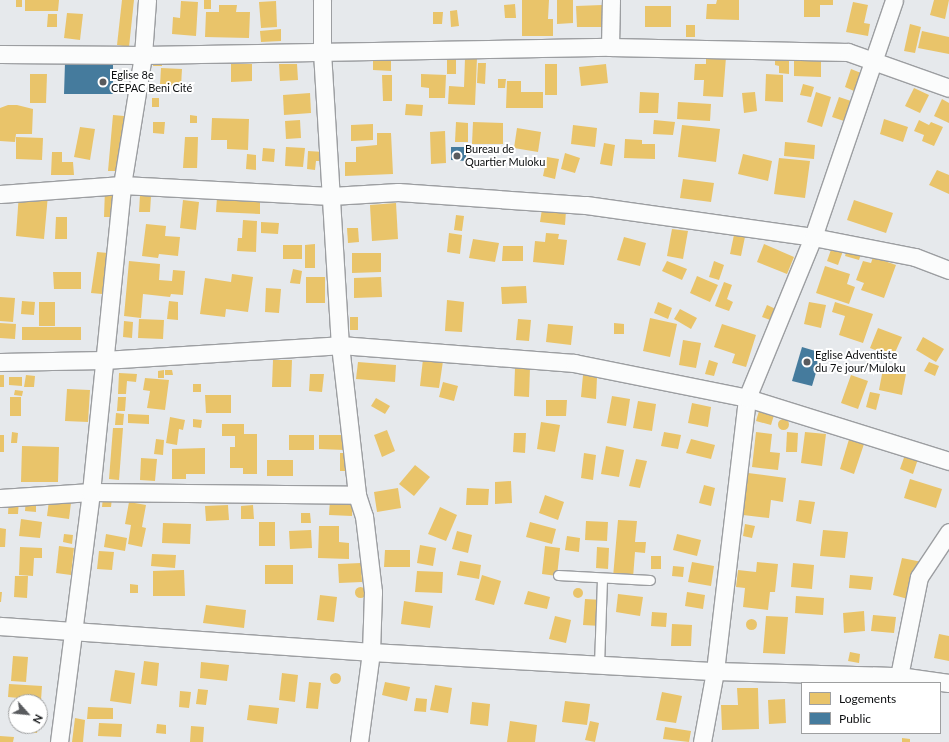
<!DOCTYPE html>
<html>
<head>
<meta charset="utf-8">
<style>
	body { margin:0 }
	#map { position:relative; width:949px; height:742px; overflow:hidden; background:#e6e9ec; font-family:Lato,sans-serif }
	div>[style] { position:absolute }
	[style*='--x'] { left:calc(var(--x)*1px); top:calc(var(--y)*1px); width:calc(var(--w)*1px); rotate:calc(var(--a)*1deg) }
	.homes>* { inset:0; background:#e9c46a }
	.round { border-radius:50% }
	.public>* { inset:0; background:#457b9d }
	.roads { filter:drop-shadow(1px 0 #9c9ea1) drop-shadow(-1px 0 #9c9ea1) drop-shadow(0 1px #9c9ea1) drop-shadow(0 -1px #9c9ea1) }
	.service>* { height:9px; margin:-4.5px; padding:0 4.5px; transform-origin:4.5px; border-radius:4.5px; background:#fbfcfc }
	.minor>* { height:17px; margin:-8.5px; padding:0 8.5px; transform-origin:8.5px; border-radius:8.5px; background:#fbfcfc }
	.dots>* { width:11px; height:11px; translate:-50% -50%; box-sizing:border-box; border:2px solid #fff; border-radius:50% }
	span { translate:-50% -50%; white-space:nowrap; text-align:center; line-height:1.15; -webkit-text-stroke:4px #fff; paint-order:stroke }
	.poi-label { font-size:11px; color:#0d0f11 }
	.left { translate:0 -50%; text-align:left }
	.legend { position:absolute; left:801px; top:682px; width:140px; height:52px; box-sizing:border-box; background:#fff; border:1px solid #9e9fa0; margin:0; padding:5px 7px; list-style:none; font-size:12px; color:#0d0f11 }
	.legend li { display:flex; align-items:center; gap:8px; height:20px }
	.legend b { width:20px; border:1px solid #9e9fa0 }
	.north { position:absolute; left:8px; top:694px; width:40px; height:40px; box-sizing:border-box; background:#fff; border:1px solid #9e9fa0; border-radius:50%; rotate:117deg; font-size:11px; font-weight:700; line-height:16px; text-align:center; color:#0d0f11 }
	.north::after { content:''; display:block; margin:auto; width:14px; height:18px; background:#595b5e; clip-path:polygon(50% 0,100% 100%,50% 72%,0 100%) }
</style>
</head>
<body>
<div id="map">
	<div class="homes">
		<i style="clip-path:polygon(16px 0,22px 0,22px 7px,16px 7px)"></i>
		<i style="clip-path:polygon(25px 0,59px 0,58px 11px,25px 11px)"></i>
		<i style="clip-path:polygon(122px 0,134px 0,129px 47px,117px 45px)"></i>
		<i style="clip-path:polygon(204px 0,211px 0,211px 9px,204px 9px)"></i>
		<i style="clip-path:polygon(522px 0,549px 0,548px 19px,553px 19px,553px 36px,522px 36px)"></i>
		<i style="clip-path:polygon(557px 0,573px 0,573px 23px,557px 24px)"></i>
		<i style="clip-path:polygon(717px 0,739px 0,739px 20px,706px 19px,707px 4px,716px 4px)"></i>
		<i style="clip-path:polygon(804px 0,833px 0,833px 5px,820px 5px,820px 17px,804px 17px)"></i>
		<i style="clip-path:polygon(934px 0,949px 0,945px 19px,930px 15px)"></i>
		<i style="clip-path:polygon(181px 1px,198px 2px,196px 36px,172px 34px,173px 17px,180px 18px)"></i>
		<i style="clip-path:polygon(276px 1px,277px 27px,261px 28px,259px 2px)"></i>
		<i style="clip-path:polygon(853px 2px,868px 5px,864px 23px,870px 24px,868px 36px,846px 32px)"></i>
		<i style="clip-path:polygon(515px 4px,516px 18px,505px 18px,504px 5px)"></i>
		<i style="clip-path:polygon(219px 5px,237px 5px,236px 12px,250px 12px,249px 38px,205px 37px,206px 12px,219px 12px)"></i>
		<i style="clip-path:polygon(602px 5px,602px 27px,577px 27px,576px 6px)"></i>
		<i style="clip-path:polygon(645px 6px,671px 6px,671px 27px,645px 27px)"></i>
		<i style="clip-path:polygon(457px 10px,459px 26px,451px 27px,450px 11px)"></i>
		<i style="clip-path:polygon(433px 12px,443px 12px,442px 24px,433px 24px)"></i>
		<i style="clip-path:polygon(67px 13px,83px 14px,80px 40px,64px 38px)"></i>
		<i style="clip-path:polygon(48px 14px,57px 14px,57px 27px,47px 27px)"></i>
		<i style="clip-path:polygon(910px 24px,921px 27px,915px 53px,904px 51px)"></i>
		<i style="clip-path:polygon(686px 25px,695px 25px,695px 37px,686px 37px)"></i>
		<i style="clip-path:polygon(281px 29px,281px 41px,261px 42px,260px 31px)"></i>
		<i style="clip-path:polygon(922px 31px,949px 37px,949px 54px,918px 48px)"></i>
		<i style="clip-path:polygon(706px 55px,726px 57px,723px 97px,703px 96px,704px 80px,694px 80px,695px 64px,706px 64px)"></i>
		<i style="clip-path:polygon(447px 56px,456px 56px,456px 74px,447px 74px)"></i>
		<i style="clip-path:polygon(794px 56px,821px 56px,821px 77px,794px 76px)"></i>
		<i style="clip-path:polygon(775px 57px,789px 57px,789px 74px,779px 73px,779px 66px,775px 65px)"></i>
		<i style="clip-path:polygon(154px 58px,162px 58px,162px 66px,153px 66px)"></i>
		<i style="clip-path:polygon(465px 58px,477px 58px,475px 105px,448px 104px,449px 86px,464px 87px)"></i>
		<i style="clip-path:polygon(373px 59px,391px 59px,391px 71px,373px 70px)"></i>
		<i style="clip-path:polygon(478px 63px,486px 63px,485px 84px,477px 83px)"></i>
		<i style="clip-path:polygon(231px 64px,252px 64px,252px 81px,231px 82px)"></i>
		<i style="clip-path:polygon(279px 64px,297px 64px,298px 80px,280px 81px)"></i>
		<i style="clip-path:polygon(545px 64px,557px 64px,557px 95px,545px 95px)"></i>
		<i style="clip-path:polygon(606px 64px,608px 83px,581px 86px,579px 67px)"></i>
		<i style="clip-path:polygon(161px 68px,182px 69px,181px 86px,160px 85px)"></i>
		<i style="clip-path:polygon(851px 69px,861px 73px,854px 91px,845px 87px)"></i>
		<i style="clip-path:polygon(30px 74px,47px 74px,46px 103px,30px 103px)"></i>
		<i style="clip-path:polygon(421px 74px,446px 75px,445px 98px,429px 98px,429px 88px,421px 87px)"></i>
		<i style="clip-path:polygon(766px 74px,783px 75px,783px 102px,765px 101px)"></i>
		<i style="clip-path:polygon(382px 75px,392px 75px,392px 101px,383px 101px)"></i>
		<i style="clip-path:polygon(498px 79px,506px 79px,505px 88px,498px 88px)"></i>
		<i style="clip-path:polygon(507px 81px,521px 81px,521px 92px,543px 92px,543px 108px,506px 108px)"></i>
		<i style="clip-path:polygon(803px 84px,814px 87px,811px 97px,800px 95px)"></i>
		<i style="clip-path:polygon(914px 88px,929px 95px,920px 113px,905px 106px)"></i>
		<i style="clip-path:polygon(640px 92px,659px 93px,658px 113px,639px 113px)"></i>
		<i style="clip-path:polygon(755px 92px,757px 111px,744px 113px,742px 93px)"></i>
		<i style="clip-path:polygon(816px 92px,831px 97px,822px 127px,807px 122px)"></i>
		<i style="clip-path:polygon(310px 93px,311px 113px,284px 115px,283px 95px)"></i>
		<i style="clip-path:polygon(839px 97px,851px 101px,844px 121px,832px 117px)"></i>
		<i style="clip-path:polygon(152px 98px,159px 98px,159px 107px,152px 107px)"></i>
		<i style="clip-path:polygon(942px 99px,949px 103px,949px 123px,934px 116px)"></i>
		<i style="clip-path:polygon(678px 102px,711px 104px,710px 121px,677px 119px)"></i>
		<i style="clip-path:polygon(406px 104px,423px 105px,422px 116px,405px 115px)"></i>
		<i style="clip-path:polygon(8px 105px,17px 105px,33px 109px,32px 134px,16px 134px,15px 142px,0 141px,0 108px)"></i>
		<i style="clip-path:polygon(113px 115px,124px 116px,119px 171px,108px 171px)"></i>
		<i style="clip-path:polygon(190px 115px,197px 116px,197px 123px,190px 123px)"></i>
		<i style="clip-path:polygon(212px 118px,249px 119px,248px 150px,227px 149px,227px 140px,211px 140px)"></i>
		<i style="clip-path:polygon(884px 119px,908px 127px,903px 142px,880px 134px)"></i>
		<i style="clip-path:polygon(300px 120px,301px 138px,286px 139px,285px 121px)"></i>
		<i style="clip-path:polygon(654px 120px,675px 122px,673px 135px,653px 134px)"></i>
		<i style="clip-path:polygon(919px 120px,929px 125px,931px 122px,943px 127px,934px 146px,922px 141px,924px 135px,914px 131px)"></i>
		<i style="clip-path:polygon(153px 122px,165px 122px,164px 134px,153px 133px)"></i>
		<i style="clip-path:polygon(456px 122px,468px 123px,468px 142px,455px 142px)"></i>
		<i style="clip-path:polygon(473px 122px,503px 123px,503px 144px,472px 144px)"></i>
		<i style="clip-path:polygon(373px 124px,373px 140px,351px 141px,351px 125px)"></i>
		<i style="clip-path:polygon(573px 125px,597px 128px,595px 147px,571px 144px)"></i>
		<i style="clip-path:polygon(682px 125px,720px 129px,716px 162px,678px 157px)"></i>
		<i style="clip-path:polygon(80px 127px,95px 129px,90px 160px,74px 157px)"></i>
		<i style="clip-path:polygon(517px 128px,541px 132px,538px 152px,514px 148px)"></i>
		<i style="clip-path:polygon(445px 131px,446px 163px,431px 164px,430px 132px)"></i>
		<i style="clip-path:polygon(377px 133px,391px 133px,393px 174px,345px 176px,345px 162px,356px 162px,356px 147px,377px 145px)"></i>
		<i style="clip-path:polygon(16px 137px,43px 138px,42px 160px,16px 159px)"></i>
		<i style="clip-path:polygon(185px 137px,198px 137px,197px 168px,183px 168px)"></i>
		<i style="clip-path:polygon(625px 139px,642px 140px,642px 144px,655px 144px,655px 159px,624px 158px)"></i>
		<i style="clip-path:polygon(785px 142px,815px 145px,814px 159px,784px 156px)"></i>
		<i style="clip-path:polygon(604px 143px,615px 145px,612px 166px,600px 164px)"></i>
		<i style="clip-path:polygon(286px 147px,305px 148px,303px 167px,285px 166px)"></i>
		<i style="clip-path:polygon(263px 148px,275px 149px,274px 162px,262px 161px)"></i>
		<i style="clip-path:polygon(308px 151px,324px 152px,324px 161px,316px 161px,315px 170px,307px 169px)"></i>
		<i style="clip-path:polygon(52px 152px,62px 152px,62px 162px,73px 162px,74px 175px,51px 175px)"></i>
		<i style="clip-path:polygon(565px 153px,580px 158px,575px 173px,561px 169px)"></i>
		<i style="clip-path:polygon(247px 154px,256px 155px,256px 170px,246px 169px)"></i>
		<i style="clip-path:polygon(743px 154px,772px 161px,768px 181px,738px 174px)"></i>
		<i style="clip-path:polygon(547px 157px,559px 159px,555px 179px,543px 176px)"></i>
		<i style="clip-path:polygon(779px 158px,810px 161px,805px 198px,774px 194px)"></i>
		<i style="clip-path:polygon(937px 170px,949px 175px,949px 194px,929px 185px)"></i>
		<i style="clip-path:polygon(683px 179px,714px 183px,711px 202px,680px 198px)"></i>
		<i style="clip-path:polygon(105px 189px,115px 190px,114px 217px,104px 217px)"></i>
		<i style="clip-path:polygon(19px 193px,48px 195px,44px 239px,16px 236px)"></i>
		<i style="clip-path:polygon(140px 195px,151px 196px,150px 212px,139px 212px)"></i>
		<i style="clip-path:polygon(217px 197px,260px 198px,260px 214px,216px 212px)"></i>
		<i style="clip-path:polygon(183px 200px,199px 202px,196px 230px,180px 228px)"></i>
		<i style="clip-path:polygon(854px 200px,893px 213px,886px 233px,847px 220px)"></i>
		<i style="clip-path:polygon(396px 203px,398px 239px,372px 241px,370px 205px)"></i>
		<i style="clip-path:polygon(542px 209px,566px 211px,565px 225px,540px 222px)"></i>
		<i style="clip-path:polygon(456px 215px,464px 216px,462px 231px,454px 230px)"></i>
		<i style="clip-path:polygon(56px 217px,67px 217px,67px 239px,55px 239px)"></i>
		<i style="clip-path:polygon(243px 220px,257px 221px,256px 252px,237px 251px,238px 238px,242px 238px)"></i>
		<i style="clip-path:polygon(261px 222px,279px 223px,278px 234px,261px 233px)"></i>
		<i style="clip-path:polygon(146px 224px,166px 226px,165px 236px,180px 237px,178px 256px,159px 254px,158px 258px,142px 256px)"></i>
		<i style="clip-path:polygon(347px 228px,358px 228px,359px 242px,348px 243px)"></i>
		<i style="clip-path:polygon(672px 229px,688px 231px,683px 259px,667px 256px)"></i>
		<i style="clip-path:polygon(735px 230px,746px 232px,741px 256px,730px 254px)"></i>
		<i style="clip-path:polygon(449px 233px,462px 235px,460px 254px,447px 252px)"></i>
		<i style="clip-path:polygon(546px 233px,559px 234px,558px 239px,567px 240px,564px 265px,533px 262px,535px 241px,545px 242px)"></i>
		<i style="clip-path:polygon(624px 237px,646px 243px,640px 266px,617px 260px)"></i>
		<i style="clip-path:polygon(473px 239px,499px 243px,495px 262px,469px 258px)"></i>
		<i style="clip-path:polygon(315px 244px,315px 268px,305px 268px,305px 245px)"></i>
		<i style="clip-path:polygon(764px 244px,794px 257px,787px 274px,757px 262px)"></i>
		<i style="clip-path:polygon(283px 245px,302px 245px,302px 259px,283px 259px)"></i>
		<i style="clip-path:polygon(503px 246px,523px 246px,523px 261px,502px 261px)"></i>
		<i style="clip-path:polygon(848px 246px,862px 251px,859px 260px,845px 256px)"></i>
		<i style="clip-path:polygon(832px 247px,843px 251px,838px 265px,827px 261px)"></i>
		<i style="clip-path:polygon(97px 252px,108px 253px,102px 294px,91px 293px)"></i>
		<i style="clip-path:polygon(352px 253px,381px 253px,381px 272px,352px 273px)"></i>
		<i style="clip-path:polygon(873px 257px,896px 265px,884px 298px,861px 290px,864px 283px,856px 280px,863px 261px,871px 263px)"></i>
		<i style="clip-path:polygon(129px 261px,160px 264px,159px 280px,172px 281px,173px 270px,185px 271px,183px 295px,171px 294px,170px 297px,143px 294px,141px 318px,124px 316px)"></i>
		<i style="clip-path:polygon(667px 261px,687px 269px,682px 280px,662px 271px)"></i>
		<i style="clip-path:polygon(714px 261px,724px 265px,719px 280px,709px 277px)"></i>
		<i style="clip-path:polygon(825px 266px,850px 274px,847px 284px,855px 287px,849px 304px,816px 293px)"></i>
		<i style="clip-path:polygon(293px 269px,302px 271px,300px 284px,290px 283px)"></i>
		<i style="clip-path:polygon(53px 272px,81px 272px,81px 289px,54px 289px)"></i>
		<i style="clip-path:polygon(232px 274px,253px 277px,248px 312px,226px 309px,225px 317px,200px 314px,205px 278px,231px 282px)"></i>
		<i style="clip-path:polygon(697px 276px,718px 285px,710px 302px,690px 293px)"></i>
		<i style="clip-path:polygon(306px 277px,325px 277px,325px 303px,306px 303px)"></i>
		<i style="clip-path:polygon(381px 277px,382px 297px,354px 298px,354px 278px)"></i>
		<i style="clip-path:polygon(724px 282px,732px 285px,727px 299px,733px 302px,729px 311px,715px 306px)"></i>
		<i style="clip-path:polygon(526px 286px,527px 303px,502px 304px,501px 287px)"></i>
		<i style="clip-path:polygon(266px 288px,281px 289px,279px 313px,265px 312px)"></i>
		<i style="clip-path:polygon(0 297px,15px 298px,13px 322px,0 321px)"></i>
		<i style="clip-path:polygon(447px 300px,464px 302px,462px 332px,445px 331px)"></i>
		<i style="clip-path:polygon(22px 301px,35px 302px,34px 315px,21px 314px)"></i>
		<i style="clip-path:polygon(169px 301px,178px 302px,178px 320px,167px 319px)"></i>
		<i style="clip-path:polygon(39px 302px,55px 302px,55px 326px,39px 326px)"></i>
		<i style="clip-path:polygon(658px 302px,672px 308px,668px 319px,654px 313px)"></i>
		<i style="clip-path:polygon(809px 302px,826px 305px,821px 328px,804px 324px)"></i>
		<i style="clip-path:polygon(835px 302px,873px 314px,863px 343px,839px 335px,845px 316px,832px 312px)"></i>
		<i style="clip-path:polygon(767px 305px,778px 310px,773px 321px,762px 317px)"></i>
		<i style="clip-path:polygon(680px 309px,697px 318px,691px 329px,674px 319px)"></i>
		<i style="clip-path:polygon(350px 317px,358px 317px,358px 330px,350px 330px)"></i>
		<i style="clip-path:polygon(650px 318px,677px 324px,670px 357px,643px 351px)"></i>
		<i style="clip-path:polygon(139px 319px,164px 320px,163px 339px,138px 338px)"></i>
		<i style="clip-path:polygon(518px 319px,531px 320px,529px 341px,516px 340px)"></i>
		<i style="clip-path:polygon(124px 321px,133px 322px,132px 338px,123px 337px)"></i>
		<i style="clip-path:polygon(0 323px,16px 324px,15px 339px,0 338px)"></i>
		<i style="clip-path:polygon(614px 323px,624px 324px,624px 334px,614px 334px)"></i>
		<i style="clip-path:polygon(548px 324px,573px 326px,571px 345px,546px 342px)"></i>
		<i style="clip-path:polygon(722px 324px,756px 335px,746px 367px,732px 363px,735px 354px,714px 347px)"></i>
		<i style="clip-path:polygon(22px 327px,81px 327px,81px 340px,22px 340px)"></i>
		<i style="clip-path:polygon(878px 328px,902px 337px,893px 357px,870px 348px)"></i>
		<i style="clip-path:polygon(923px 337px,944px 349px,936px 362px,916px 350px)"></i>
		<i style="clip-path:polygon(683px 340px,701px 343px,696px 368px,679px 365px)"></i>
		<i style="clip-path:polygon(423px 359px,443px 361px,439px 388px,420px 386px)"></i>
		<i style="clip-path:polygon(273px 360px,292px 360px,291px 387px,272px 387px)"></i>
		<i style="clip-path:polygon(709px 360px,718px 363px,714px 376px,705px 374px)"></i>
		<i style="clip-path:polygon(358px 362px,396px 365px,395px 382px,356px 379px)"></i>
		<i style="clip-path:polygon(929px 362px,939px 366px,935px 376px,924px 371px)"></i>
		<i style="clip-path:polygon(515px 368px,530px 368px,529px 397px,514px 396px)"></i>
		<i style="clip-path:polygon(883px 369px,906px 374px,902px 395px,879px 390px)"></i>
		<i style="clip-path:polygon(164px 370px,164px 378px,158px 378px,158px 371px)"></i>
		<i style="clip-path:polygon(165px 370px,172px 370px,173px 375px,165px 375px)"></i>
		<i style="clip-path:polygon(119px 373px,137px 374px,136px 382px,127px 381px,126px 394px,118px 394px)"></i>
		<i style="clip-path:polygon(310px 374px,324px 374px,322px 392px,309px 391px)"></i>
		<i style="clip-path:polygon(0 375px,4px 375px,4px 387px,0 387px)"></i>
		<i style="clip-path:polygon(26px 375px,35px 376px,34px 387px,24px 387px)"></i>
		<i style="clip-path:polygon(583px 375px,597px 377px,596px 399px,581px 397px)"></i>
		<i style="clip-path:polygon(851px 375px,868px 381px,858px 409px,841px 403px)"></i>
		<i style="clip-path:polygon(9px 377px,22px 377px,22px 386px,9px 385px)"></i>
		<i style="clip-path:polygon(145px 378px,169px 380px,165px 410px,147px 408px,150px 391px,143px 390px)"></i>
		<i style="clip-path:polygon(443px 382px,458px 386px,454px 401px,439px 397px)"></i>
		<i style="clip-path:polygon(193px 384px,201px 384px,201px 392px,193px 392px)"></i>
		<i style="clip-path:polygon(67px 389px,90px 390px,88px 422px,65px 421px)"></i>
		<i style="clip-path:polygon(15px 390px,23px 391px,22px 396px,14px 395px)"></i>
		<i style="clip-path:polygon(870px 392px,880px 394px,876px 410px,866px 407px)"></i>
		<i style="clip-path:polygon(205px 395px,231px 395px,231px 413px,206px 413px)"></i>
		<i style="clip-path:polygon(612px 396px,630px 399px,626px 426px,607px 423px)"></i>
		<i style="clip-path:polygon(10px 397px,21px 397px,21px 416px,10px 416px)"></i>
		<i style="clip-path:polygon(118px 397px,126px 397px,125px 411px,117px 411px)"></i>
		<i style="clip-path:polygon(376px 398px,390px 406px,385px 414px,371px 406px)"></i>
		<i style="clip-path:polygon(546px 400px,567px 400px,566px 416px,546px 416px)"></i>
		<i style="clip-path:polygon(638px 401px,656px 404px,652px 431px,633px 428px)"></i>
		<i style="clip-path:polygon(692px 403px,711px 407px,708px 427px,688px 423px)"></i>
		<i style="clip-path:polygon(759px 411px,774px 415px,771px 425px,756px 421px)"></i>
		<i style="clip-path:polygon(116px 413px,124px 414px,123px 425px,115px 425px)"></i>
		<i style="clip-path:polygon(128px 414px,149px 415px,149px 424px,128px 423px)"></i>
		<i style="clip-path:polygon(170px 417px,185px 420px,183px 430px,179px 429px,177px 445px,166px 443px)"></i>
		<i class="round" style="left:777.5px;top:418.5px;width:11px;height:11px"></i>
		<i style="clip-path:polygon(193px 419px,202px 420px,201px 428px,193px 427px)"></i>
		<i style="clip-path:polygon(541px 422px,560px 425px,555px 452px,537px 449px)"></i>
		<i style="clip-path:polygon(222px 424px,244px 424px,244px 434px,257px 434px,257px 474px,243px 474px,243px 468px,230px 468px,230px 447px,235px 447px,235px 436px,222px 436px)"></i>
		<i style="clip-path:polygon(113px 428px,123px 428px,119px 480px,109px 479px)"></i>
		<i style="clip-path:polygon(387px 430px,395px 451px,382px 457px,374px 435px)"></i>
		<i style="clip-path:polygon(12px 432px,18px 433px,17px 443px,11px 443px)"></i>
		<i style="clip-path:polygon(664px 432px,681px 435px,678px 449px,661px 446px)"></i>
		<i style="clip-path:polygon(756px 432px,772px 434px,770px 452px,780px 453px,778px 470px,752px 467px)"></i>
		<i style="clip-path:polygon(787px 432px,798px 433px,797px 452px,786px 452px)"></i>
		<i style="clip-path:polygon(805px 432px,826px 434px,822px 466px,801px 463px)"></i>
		<i style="clip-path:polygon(514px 433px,526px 433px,525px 453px,513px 452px)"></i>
		<i style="clip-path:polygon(0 435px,4px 435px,4px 452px,0 452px)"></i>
		<i style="clip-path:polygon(289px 435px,314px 435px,314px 450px,289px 450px)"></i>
		<i style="clip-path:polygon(319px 435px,345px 435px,345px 450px,319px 449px)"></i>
		<i style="clip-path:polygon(850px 436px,865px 441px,854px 474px,840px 469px)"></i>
		<i style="clip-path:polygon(156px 439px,164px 440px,163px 455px,154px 454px)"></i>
		<i style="clip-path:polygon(691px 439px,715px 445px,711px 459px,686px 453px)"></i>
		<i style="clip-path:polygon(22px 446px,59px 447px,58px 482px,21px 482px)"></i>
		<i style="clip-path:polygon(606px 446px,624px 450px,619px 477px,601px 474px)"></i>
		<i style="clip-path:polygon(205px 448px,205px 474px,186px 474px,186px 479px,172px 479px,172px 449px)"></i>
		<i style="clip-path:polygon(907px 449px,920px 453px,913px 474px,900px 469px)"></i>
		<i style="clip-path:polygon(340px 453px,351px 453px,350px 471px,340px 471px)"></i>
		<i style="clip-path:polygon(584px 453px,596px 455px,593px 480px,581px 478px)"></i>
		<i style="clip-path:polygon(141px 458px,157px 459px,155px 481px,140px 480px)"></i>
		<i style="clip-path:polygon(636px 459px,647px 461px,640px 488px,629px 486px)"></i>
		<i style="clip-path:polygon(267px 460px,293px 460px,293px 476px,267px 476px)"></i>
		<i style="clip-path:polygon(415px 465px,430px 477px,414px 496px,399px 484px)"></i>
		<i style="clip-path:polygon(748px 473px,786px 478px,783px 502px,771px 500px,769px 518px,743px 515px)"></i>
		<i style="clip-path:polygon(910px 479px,942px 489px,936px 508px,904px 498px)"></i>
		<i style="clip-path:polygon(511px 481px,512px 503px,495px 504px,495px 482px)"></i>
		<i style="clip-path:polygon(704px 485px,715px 488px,711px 506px,699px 503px)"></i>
		<i style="clip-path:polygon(398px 488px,401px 508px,377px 512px,374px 492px)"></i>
		<i style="clip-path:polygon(467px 488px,489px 489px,488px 505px,466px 505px)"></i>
		<i style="clip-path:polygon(545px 495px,564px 502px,558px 520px,539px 513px)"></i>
		<i style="clip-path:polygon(103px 497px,112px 498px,111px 507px,102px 507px)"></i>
		<i style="clip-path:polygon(26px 498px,36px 498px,36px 512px,25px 511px)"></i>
		<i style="clip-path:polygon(9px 499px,19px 500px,18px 514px,8px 514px)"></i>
		<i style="clip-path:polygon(330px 500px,353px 500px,352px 516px,329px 515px)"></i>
		<i style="clip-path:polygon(799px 500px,815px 502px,811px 524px,796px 521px)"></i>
		<i style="clip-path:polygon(49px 501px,71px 503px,69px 519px,47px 516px)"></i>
		<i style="clip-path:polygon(129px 502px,146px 505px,142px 527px,146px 528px,142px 547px,128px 544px,131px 525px,125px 524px)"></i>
		<i style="clip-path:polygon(228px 505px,229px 520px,206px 521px,205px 506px)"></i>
		<i style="clip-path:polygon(253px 505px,254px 519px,241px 519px,241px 506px)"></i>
		<i style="clip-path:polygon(440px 507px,457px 515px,446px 541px,428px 534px)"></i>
		<i style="clip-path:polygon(301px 513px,310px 513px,311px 523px,301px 523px)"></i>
		<i style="clip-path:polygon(21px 519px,42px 522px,40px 538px,19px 536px)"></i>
		<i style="clip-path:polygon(618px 520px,637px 521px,635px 542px,646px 542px,645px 553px,635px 552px,633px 578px,613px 577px)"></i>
		<i style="clip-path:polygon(586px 521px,608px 522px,607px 541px,585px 540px)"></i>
		<i style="clip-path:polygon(259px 522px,275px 522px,275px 546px,259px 546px)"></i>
		<i style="clip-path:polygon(530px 522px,556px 529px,552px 544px,526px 537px)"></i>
		<i style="clip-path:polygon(163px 523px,191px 524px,190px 544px,162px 543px)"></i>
		<i style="clip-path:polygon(745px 524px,755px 526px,752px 538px,743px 536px)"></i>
		<i style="clip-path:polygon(319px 526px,339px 526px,339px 542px,349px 543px,349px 559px,318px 558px)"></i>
		<i style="clip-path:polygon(0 528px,6px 529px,5px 547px,0 547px)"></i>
		<i style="clip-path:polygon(311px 530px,312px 548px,290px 549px,289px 531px)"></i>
		<i style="clip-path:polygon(823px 530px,848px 532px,845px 558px,820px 556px)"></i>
		<i style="clip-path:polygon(457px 531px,472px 535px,468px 553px,452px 549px)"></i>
		<i style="clip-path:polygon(64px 534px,73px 535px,72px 544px,63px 542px)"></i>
		<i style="clip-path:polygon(106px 534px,127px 538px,125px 551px,104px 547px)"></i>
		<i style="clip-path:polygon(677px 534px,701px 540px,697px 556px,673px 550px)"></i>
		<i style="clip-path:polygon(567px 536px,580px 538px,579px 552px,565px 550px)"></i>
		<i style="clip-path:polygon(420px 545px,436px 548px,433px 566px,417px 563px)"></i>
		<i style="clip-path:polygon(59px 546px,74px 548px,71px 575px,56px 573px)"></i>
		<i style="clip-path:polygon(545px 546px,560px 548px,557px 576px,542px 574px)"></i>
		<i style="clip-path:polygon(20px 547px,42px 548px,42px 558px,34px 558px,33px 576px,19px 575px)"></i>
		<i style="clip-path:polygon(597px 547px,609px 548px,608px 569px,596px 568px)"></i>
		<i style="clip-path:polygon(385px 550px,410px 550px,410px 567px,384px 567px)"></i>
		<i style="clip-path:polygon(99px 551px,114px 552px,112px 570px,97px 569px)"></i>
		<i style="clip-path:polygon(152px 554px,176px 555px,175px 568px,151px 566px)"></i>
		<i style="clip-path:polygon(651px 556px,661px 556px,661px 569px,651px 569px)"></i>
		<i style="clip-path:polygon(902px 558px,922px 562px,912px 600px,893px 595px)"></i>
		<i style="clip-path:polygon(460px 561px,481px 565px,479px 579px,457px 575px)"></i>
		<i style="clip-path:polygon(692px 562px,714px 566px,711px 586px,688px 582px)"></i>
		<i style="clip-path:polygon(757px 562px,778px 564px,775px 592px,770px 592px,768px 610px,743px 607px,745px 588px,736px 587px,738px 570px,756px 572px)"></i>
		<i style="clip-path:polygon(361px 563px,362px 582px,339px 583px,338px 564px)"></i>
		<i style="clip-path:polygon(793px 563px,814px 565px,812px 589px,791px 587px)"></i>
		<i style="clip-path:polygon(265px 565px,293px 565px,293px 584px,265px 584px)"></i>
		<i style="clip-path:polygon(673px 566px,684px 567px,683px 577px,672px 576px)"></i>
		<i style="clip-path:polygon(184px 570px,185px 596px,153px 596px,153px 571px)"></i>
		<i style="clip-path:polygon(417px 571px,443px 572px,442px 593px,415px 592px)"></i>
		<i style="clip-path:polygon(482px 575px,501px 581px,494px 605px,475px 600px)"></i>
		<i style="clip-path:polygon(850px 575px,873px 577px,871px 590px,849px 588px)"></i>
		<i style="clip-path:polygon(15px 576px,28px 576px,27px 598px,14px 597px)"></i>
		<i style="clip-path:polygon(130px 584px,138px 585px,138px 593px,130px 593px)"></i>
		<i class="round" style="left:354.5px;top:586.5px;width:11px;height:11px"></i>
		<i class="round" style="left:573px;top:588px;width:10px;height:10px"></i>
		<i style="clip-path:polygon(528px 591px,550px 597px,547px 609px,524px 604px)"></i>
		<i style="clip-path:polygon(0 592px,2px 592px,1px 602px,0 602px)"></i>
		<i style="clip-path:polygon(687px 592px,705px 595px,703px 609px,685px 606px)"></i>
		<i style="clip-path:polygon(618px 594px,643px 597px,640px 616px,616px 612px)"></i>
		<i style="clip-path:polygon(320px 595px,337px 597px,334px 622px,317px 620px)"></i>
		<i style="clip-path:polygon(796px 596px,824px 598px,823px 615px,795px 613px)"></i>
		<i style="clip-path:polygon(585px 599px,603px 600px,601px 626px,583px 625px)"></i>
		<i style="clip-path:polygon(404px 601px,433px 606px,430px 628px,401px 624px)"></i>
		<i style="clip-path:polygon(206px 605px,246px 610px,244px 628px,203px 623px)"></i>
		<i style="clip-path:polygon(864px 611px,865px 631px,844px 633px,843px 613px)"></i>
		<i style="clip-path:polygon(652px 612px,667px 613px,666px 627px,651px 626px)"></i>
		<i style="clip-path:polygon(873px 615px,896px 617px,894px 633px,871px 631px)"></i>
		<i style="clip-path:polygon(555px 616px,571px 620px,566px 643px,549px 639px)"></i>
		<i style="clip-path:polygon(766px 616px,788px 617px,785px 654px,763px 653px)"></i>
		<i class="round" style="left:745.5px;top:618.5px;width:11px;height:11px"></i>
		<i style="clip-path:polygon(672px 624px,692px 625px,691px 646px,671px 646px)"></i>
		<i style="clip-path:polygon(939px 634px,949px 636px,949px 661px,934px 658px)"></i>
		<i style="clip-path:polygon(850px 652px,860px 654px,859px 663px,848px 661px)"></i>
		<i style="clip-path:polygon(13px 656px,28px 657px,26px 682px,11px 681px)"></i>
		<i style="clip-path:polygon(144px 661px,159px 663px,157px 686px,141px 684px)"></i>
		<i style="clip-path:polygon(201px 662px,229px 665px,227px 681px,200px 678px)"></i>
		<i style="clip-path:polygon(115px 670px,135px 673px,131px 704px,110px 701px)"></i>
		<i class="round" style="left:329.5px;top:672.5px;width:11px;height:11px"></i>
		<i style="clip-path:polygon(282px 673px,298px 675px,295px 702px,279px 700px)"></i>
		<i style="clip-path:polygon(309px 682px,321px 683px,318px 709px,306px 708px)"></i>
		<i style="clip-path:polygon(385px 682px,410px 687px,407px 701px,382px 695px)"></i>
		<i style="clip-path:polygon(9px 684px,42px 686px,41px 700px,8px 697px)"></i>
		<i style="clip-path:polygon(435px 685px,452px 688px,448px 713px,430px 710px)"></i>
		<i style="clip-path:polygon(737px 688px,758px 688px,759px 729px,722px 730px,721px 705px,738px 705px)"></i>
		<i style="clip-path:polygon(198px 689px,208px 690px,206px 705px,196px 704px)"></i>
		<i style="clip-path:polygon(180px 691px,191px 692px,189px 708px,179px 707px)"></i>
		<i style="clip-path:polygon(662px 692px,682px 696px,676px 723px,656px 720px)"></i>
		<i style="clip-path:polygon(416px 698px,427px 699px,426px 712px,414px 711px)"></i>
		<i style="clip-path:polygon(785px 699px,786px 723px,769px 724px,768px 700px)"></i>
		<i style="clip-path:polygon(565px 701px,590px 704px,587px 725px,562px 722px)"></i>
		<i style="clip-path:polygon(472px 702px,490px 704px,488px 726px,470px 724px)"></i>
		<i style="clip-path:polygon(249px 705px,279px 708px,277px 724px,247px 720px)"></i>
		<i style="clip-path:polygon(88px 707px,113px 708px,113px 719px,87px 719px)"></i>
		<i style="clip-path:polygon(75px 718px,85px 720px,83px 742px,72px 742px)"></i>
		<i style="clip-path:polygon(510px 721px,537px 725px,535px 742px,507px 742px)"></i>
		<i style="clip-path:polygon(590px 721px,599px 723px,595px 742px,585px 740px)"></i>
		<i style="clip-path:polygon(99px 723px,122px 724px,121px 737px,98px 736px)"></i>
		<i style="clip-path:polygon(157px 724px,166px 725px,166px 734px,156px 733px)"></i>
		<i style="clip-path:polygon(22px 726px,38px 726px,37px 733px,22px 732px)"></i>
		<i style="clip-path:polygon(191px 726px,204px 727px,203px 742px,190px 742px)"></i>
		<i style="clip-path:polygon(665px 727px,691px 731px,689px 742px,663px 739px)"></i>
		<i style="clip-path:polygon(0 736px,14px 737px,13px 742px,0 742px)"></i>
		<i style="clip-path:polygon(902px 738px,910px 739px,910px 742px,902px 742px)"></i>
	</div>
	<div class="public">
		<i style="clip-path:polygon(65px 62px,113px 63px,113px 94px,64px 94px)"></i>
		<i style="clip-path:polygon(451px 147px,466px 147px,466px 161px,451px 160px)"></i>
		<i style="clip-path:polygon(802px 347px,822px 353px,812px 386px,792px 381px)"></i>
	</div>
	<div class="roads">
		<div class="service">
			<i style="--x:558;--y:575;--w:92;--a:3.1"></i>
			<i style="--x:599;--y:665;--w:87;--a:-88"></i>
		</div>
		<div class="minor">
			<i style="--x:322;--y:0;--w:52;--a:90"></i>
			<i style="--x:322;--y:52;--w:294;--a:86.5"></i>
			<i style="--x:340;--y:345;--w:151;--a:83.5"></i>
			<i style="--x:357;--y:495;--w:22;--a:72"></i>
			<i style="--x:364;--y:516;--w:77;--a:83.2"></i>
			<i style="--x:373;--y:592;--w:60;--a:91.9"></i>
			<i style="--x:371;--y:652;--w:91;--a:97.6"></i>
			<i style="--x:610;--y:47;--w:47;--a:-88.8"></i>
			<i style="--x:0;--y:54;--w:143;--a:0.4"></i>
			<i style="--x:143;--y:55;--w:467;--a:-1"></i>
			<i style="--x:610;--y:47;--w:238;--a:1.2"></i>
			<i style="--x:848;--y:52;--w:107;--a:19.6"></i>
			<i style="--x:0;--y:194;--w:122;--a:-4.2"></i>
			<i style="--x:122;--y:185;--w:209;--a:3"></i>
			<i style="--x:331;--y:196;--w:67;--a:-3.4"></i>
			<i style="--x:398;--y:192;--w:188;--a:4"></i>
			<i style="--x:586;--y:205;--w:229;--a:8"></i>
			<i style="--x:813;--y:237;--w:104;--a:11.1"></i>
			<i style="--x:915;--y:257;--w:36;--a:21"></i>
			<i style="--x:0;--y:362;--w:104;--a:-1.1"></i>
			<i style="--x:104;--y:360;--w:236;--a:-3.6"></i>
			<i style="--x:340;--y:345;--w:235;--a:4.4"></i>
			<i style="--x:574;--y:363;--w:177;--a:11.4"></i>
			<i style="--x:747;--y:398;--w:212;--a:17.3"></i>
			<i style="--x:0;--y:498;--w:91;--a:-3.8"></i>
			<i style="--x:91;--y:492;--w:266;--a:0.6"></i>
			<i style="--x:0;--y:626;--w:372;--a:4"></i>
			<i style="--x:371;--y:652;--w:345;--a:3.2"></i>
			<i style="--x:715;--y:671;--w:184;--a:1.6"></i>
			<i style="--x:899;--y:676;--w:50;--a:8"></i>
			<i style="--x:899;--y:676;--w:101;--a:-78.6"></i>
			<i style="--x:919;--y:577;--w:54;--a:-56.3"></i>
			<i style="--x:59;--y:742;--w:252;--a:-82.7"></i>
			<i style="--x:91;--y:492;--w:309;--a:-84.2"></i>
			<i style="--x:122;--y:185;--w:132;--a:-80.8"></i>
			<i style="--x:143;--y:55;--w:55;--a:-85.8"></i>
			<i style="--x:702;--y:742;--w:72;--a:-79.6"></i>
			<i style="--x:715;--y:671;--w:275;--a:-83.3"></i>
			<i style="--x:747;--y:398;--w:174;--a:-67.7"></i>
			<i style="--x:813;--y:237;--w:250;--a:-71.1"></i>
		</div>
	</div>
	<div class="dots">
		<i style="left:103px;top:82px;background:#595b5e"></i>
		<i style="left:457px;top:156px;background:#595b5e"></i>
		<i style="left:807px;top:362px;background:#595b5e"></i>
	</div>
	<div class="poi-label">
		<span class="left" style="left:111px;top:82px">Eglise 8e<br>CEPAC Beni Cité</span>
		<span class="left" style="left:465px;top:156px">Bureau de<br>Quartier Muloku</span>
		<span class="left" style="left:815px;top:362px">Eglise Adventiste<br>du 7e jour/Muloku</span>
	</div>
	<ul class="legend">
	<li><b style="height:11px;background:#e9c46a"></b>Logements</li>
	<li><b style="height:11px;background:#457b9d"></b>Public</li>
	</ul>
	<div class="north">N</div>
</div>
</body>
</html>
